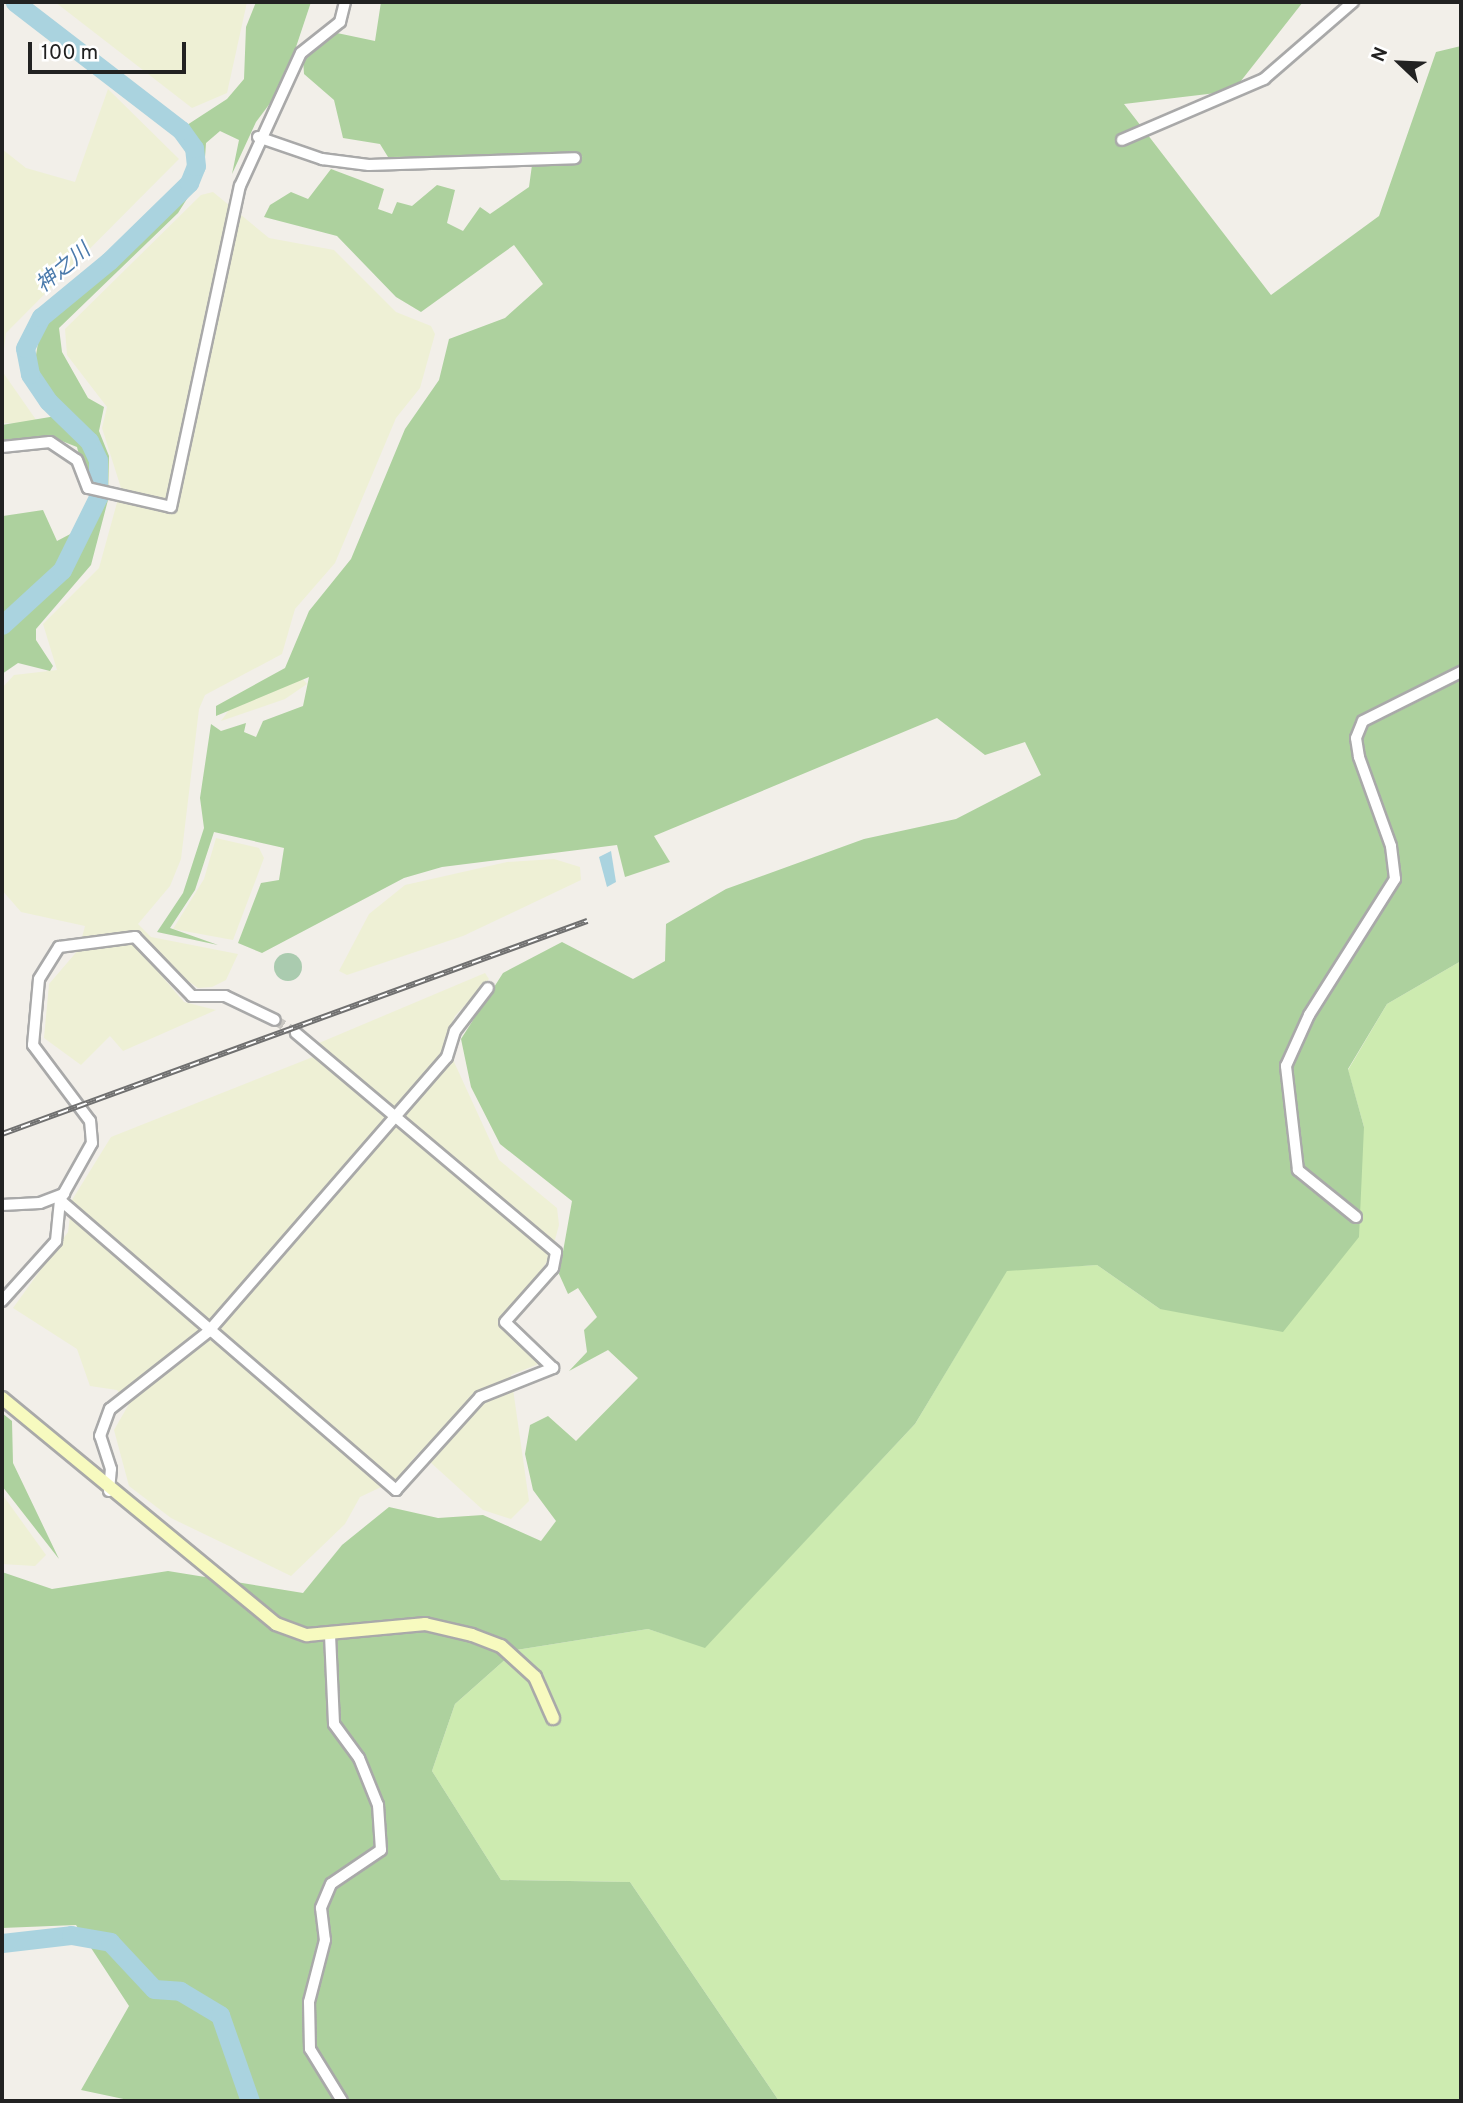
<!DOCTYPE html>
<html>
<head>
<meta charset="utf-8">
<style>
	body { margin:0 }
	#map { position:relative; width:1463px; height:2103px; overflow:hidden; background:#f2efe9; font-family:Overpass,"Noto Sans JP",sans-serif }
	div>[style] { position:absolute }
	[style*='--x'] { left:calc(var(--x)*1px); top:calc(var(--y)*1px); width:calc(var(--w)*1px); rotate:calc(var(--a)*1deg) }
	.farmland>* { inset:0; background:#eef0d5 }
	.grass>* { inset:0; background:#cdebb0 }
	.forest>* { inset:0; background:#add19e }
	.cemetery>* { inset:0; background:#aacbaf }
	.round { border-radius:50% }
	.water>* { inset:0; background:#aad3df }
	.river>* { height:19px; margin:-9.5px; padding:0 9.5px; transform-origin:9.5px; border-radius:9.5px; background:#aad3df }
	.street-tunnel>* { height:10px; margin-top:-5px; transform-origin:0; background:repeating-linear-gradient(90deg,#c8c6c1 0 10px,transparent 0 15px) }
	.roads { filter:drop-shadow(2px 0 #a9a9a9) drop-shadow(-2px 0 #a9a9a9) drop-shadow(0 2px #a9a9a9) drop-shadow(0 -2px #a9a9a9) }
	.street>* { height:10px; margin:-5px; padding:0 5px; transform-origin:5px; border-radius:5px; background:#fff }
	.secondary>* { height:12px; margin:-6px; padding:0 6px; transform-origin:6px; border-radius:6px; background:#f7fabf }
	.rail>* { height:6px; margin-top:-3px; transform-origin:0; background:repeating-linear-gradient(90deg,#fff 0 10px,#707070 0 20px); box-sizing:border-box; border-block:2px solid #707070 }
	span { translate:-50% -50%; white-space:nowrap; text-align:center; line-height:1.15; -webkit-text-stroke:5px #fff; paint-order:stroke }
	.water-label { font-size:21px; color:#4a7aab; font-style:italic }
	.frame { position:absolute; inset:0; border:4px solid #222; pointer-events:none }
	.north { position:absolute; left:1365px; top:28px; width:70px; height:70px; -webkit-text-stroke:5px #fff; paint-order:stroke; rotate:293deg; font-size:19px; font-weight:700; line-height:28px; text-align:center; color:#222 }
	.north::after { content:''; display:block; margin:auto; width:24px; height:32px; background:#222; clip-path:polygon(50% 0,100% 100%,50% 72%,0 100%) }
	.scale { position:absolute; left:28px; top:42px; width:158px; height:32px; box-sizing:border-box; border:4px solid #222; border-top:0; padding-left:9px; font-size:21px; line-height:24px; white-space:nowrap; color:#222; -webkit-text-stroke:5px #fff; paint-order:stroke }
</style>
</head>
<body>
<div id="map">
	<div class="farmland">
		<i style="clip-path:polygon(55px 2px,247px 2px,227px 93px,192px 108px)"></i>
		<i style="clip-path:polygon(108px 89px,179px 159px,6px 333px,2px 364px,2px 149px,26px 168px,75px 182px)"></i>
		<i style="clip-path:polygon(213px 192px,269px 238px,334px 250px,396px 312px,431px 326px,435px 334px,420px 388px,396px 418px,335px 563px,295px 609px,282px 654px,205px 695px,199px 709px,181px 859px,170px 886px,138px 924px,151px 937px,238px 954px,226px 980px,212px 987px,198px 988px,168px 967px,160px 974px,184px 1002px,216px 1010px,123px 1051px,110px 1036px,81px 1065px,44px 1038px,49px 984px,79px 949px,85px 926px,21px 912px,2px 890px,2px 688px,14px 675px,57px 670px,43px 624px,99px 568px,121px 488px,102px 428px,107px 407px,67px 355px,65px 329px,201px 195px)"></i>
		<i style="clip-path:polygon(2px 371px,39px 424px,2px 423px)"></i>
		<i style="clip-path:polygon(302px 678px,307px 684px,285px 699px,221px 721px,229px 710px)"></i>
		<i style="clip-path:polygon(216px 838px,259px 848px,264px 858px,233px 940px,173px 929px,204px 879px)"></i>
		<i style="clip-path:polygon(554px 859px,580px 867px,581px 880px,463px 936px,347px 975px,339px 971px,369px 914px,405px 885px,507px 862px)"></i>
		<i style="clip-path:polygon(485px 973px,489px 979px,455px 1016px,444px 1040px,499px 1160px,557px 1208px,559px 1225px,550px 1258px,500px 1323px,541px 1363px,511px 1375px,529px 1501px,511px 1519px,483px 1510px,419px 1452px,396px 1480px,360px 1497px,345px 1524px,291px 1576px,171px 1518px,129px 1486px,114px 1430px,129px 1404px,117px 1390px,90px 1386px,77px 1349px,13px 1308px,68px 1232px,72px 1200px,111px 1137px,328px 1051px,319px 1043px)"></i>
		<i style="clip-path:polygon(2px 1494px,46px 1555px,35px 1566px,2px 1564px)"></i>
	</div>
	<div class="grass">
		<i style="clip-path:polygon(1461px 961px,1461px 2101px,779px 2101px,630px 1882px,501px 1880px,432px 1771px,455px 1704px,516px 1650px,648px 1629px,705px 1647px,915px 1424px,1007px 1270px,1097px 1265px,1160px 1309px,1364px 1127px,1348px 1070px,1387px 1004px)"></i>
	</div>
	<div class="forest">
		<i style="clip-path:polygon(256px 2px,311px 2px,283px 86px,256px 122px,232px 174px,239px 140px,220px 131px,206px 143px,204px 172px,178px 213px,59px 328px,62px 352px,88px 398px,104px 407px,99px 431px,109px 456px,108px 500px,91px 565px,36px 629px,36px 640px,53px 666px,50px 671px,18px 663px,2px 674px,3px 516px,43px 510px,57px 541px,76px 531px,90px 498px,77px 447px,49px 436px,2px 442px,2px 425px,56px 416px,35px 361px,40px 331px,188px 191px,200px 170px,201px 148px,187px 125px,227px 99px,244px 79px,246px 27px)"></i>
		<i style="clip-path:polygon(381px 2px,1303px 2px,1233px 91px,1124px 104px,1271px 295px,1379px 216px,1436px 52px,1461px 46px,1461px 961px,1387px 1004px,1348px 1069px,1364px 1127px,1359px 1237px,1283px 1332px,1160px 1309px,1097px 1265px,1007px 1271px,915px 1424px,705px 1648px,648px 1629px,516px 1650px,455px 1704px,432px 1771px,501px 1880px,630px 1882px,779px 2101px,133px 2101px,81px 2090px,129px 2006px,76px 1925px,2px 1928px,2px 1572px,52px 1589px,168px 1571px,303px 1593px,342px 1545px,389px 1507px,438px 1518px,483px 1515px,541px 1541px,556px 1521px,533px 1490px,525px 1454px,530px 1425px,548px 1416px,576px 1441px,638px 1378px,608px 1350px,569px 1371px,587px 1352px,584px 1330px,597px 1317px,578px 1288px,568px 1294px,559px 1274px,572px 1201px,500px 1144px,471px 1087px,461px 1039px,503px 973px,562px 942px,633px 979px,665px 961px,666px 924px,726px 889px,864px 839px,956px 819px,1041px 775px,1025px 742px,985px 755px,937px 718px,654px 836px,670px 862px,625px 877px,617px 845px,442px 867px,404px 878px,262px 953px,238px 943px,261px 883px,279px 880px,284px 848px,214px 832px,195px 890px,170px 928px,218px 945px,157px 932px,183px 893px,204px 828px,200px 798px,211px 724px,221px 731px,246px 723px,244px 732px,256px 737px,263px 721px,303px 706px,309px 677px,216px 716px,216px 706px,285px 668px,309px 611px,351px 559px,405px 429px,439px 380px,449px 339px,505px 318px,543px 284px,514px 245px,421px 312px,396px 297px,337px 236px,264px 217px,270px 205px,291px 192px,308px 199px,331px 169px,384px 189px,378px 209px,392px 214px,397px 202px,412px 206px,437px 185px,455px 190px,447px 223px,463px 231px,480px 207px,490px 214px,529px 187px,532px 165px,583px 156px,388px 157px,380px 144px,343px 138px,334px 100px,304px 74px,303px 59px,337px 33px,375px 41px)"></i>
		<i style="clip-path:polygon(2px 1413px,12px 1421px,13px 1463px,59px 1559px,2px 1486px)"></i>
	</div>
	<div class="cemetery">
		<i class="round" style="left:274px;top:953px;width:28px;height:28px"></i>
	</div>
	<div class="water">
		<i style="clip-path:polygon(611px 851px,616px 882px,607px 887px,599px 857px)"></i>
	</div>
	<div class="river">
		<i style="--x:2;--y:625;--w:81;--a:-42.5"></i>
		<i style="--x:62;--y:570;--w:81;--a:-63.7"></i>
		<i style="--x:98;--y:497;--w:37;--a:-90"></i>
		<i style="--x:98;--y:460;--w:21;--a:-115"></i>
		<i style="--x:89;--y:441;--w:57;--a:-135.7"></i>
		<i style="--x:48;--y:401;--w:32;--a:-124"></i>
		<i style="--x:30;--y:374;--w:26;--a:-101"></i>
		<i style="--x:25;--y:348;--w:35;--a:-63"></i>
		<i style="--x:41;--y:317;--w:88;--a:-39.5"></i>
		<i style="--x:109;--y:261;--w:112;--a:-44.3"></i>
		<i style="--x:189;--y:183;--w:18;--a:-68"></i>
		<i style="--x:196;--y:166;--w:18;--a:-96"></i>
		<i style="--x:194;--y:148;--w:22;--a:-126"></i>
		<i style="--x:181;--y:130;--w:210;--a:-142.4"></i>
		<i style="--x:2;--y:1943;--w:69;--a:-6.6"></i>
		<i style="--x:71;--y:1935;--w:40;--a:10"></i>
		<i style="--x:110;--y:1942;--w:64;--a:46.9"></i>
		<i style="--x:154;--y:1989;--w:26;--a:4"></i>
		<i style="--x:180;--y:1991;--w:47;--a:31"></i>
		<i style="--x:220;--y:2015;--w:91;--a:70.8"></i>
	</div>
	<div class="street-tunnel">
		<i style="--x:275;--y:1020;--w:25;--a:32"></i>
	</div>
	<div class="roads">
		<div class="street">
			<i style="--x:258;--y:137;--w:68;--a:19"></i>
			<i style="--x:322;--y:159;--w:47;--a:7.3"></i>
			<i style="--x:369;--y:165;--w:206;--a:-1.9"></i>
			<i style="--x:1122;--y:140;--w:155;--a:-23.2"></i>
			<i style="--x:1264;--y:79;--w:118;--a:-40.9"></i>
			<i style="--x:2;--y:447;--w:48;--a:-5.9"></i>
			<i style="--x:50;--y:442;--w:32;--a:34"></i>
			<i style="--x:77;--y:460;--w:30;--a:69"></i>
			<i style="--x:88;--y:488;--w:85;--a:12.9"></i>
			<i style="--x:171;--y:507;--w:328;--a:-77.9"></i>
			<i style="--x:240;--y:186;--w:146;--a:-65.4"></i>
			<i style="--x:301;--y:53;--w:50;--a:-38.5"></i>
			<i style="--x:340;--y:22;--w:21;--a:-76"></i>
			<i style="--x:60;--y:1200;--w:444;--a:40.8"></i>
			<i style="--x:396;--y:1490;--w:125;--a:-47.9"></i>
			<i style="--x:480;--y:1397;--w:79;--a:-21.7"></i>
			<i style="--x:553;--y:1368;--w:66;--a:-136.2"></i>
			<i style="--x:505;--y:1322;--w:72;--a:-48.4"></i>
			<i style="--x:553;--y:1268;--w:16;--a:-79"></i>
			<i style="--x:556;--y:1252;--w:340;--a:-139.9"></i>
			<i style="--x:2;--y:1205;--w:38;--a:-3"></i>
			<i style="--x:40;--y:1203;--w:26;--a:-21"></i>
			<i style="--x:1356;--y:1217;--w:75;--a:-141"></i>
			<i style="--x:1298;--y:1170;--w:105;--a:-96.6"></i>
			<i style="--x:1286;--y:1066;--w:56;--a:-65.7"></i>
			<i style="--x:1309;--y:1015;--w:161;--a:-57.7"></i>
			<i style="--x:1395;--y:879;--w:33;--a:-97"></i>
			<i style="--x:1391;--y:846;--w:95;--a:-109.8"></i>
			<i style="--x:1359;--y:757;--w:19;--a:-99"></i>
			<i style="--x:1356;--y:738;--w:18;--a:-68"></i>
			<i style="--x:1363;--y:721;--w:110;--a:-26.6"></i>
			<i style="--x:2;--y:1301;--w:81;--a:-48"></i>
			<i style="--x:56;--y:1241;--w:41;--a:-84.4"></i>
			<i style="--x:60;--y:1200;--w:65;--a:-60.7"></i>
			<i style="--x:92;--y:1143;--w:22;--a:-95"></i>
			<i style="--x:90;--y:1121;--w:95;--a:-126.9"></i>
			<i style="--x:33;--y:1045;--w:66;--a:-84.8"></i>
			<i style="--x:39;--y:979;--w:38;--a:-58"></i>
			<i style="--x:59;--y:947;--w:77;--a:-7.5"></i>
			<i style="--x:135;--y:937;--w:82;--a:46"></i>
			<i style="--x:192;--y:996;--w:33;--a:0"></i>
			<i style="--x:225;--y:996;--w:55;--a:25.6"></i>
			<i style="--x:109;--y:1491;--w:22;--a:-85"></i>
			<i style="--x:111;--y:1469;--w:35;--a:-108"></i>
			<i style="--x:100;--y:1436;--w:29;--a:-70"></i>
			<i style="--x:110;--y:1409;--w:125;--a:-38.2"></i>
			<i style="--x:208;--y:1332;--w:364;--a:-49"></i>
			<i style="--x:447;--y:1057;--w:27;--a:-73"></i>
			<i style="--x:455;--y:1031;--w:54;--a:-52.5"></i>
			<i style="--x:330;--y:1635;--w:89;--a:87.4"></i>
			<i style="--x:334;--y:1724;--w:42;--a:53.7"></i>
			<i style="--x:359;--y:1758;--w:51;--a:68"></i>
			<i style="--x:378;--y:1805;--w:45;--a:86.2"></i>
			<i style="--x:381;--y:1850;--w:60;--a:145.8"></i>
			<i style="--x:331;--y:1884;--w:26;--a:113"></i>
			<i style="--x:321;--y:1908;--w:32;--a:83"></i>
			<i style="--x:325;--y:1940;--w:64;--a:104.5"></i>
			<i style="--x:309;--y:2002;--w:47;--a:88.8"></i>
			<i style="--x:310;--y:2049;--w:61;--a:58.4"></i>
		</div>
		<div class="secondary">
			<i style="--x:2;--y:1398;--w:355;--a:39.5"></i>
			<i style="--x:276;--y:1624;--w:33;--a:20"></i>
			<i style="--x:307;--y:1635;--w:119;--a:-5.3"></i>
			<i style="--x:425;--y:1624;--w:48;--a:13.2"></i>
			<i style="--x:472;--y:1635;--w:31;--a:21"></i>
			<i style="--x:501;--y:1646;--w:46;--a:42.4"></i>
			<i style="--x:535;--y:1677;--w:45;--a:66.3"></i>
		</div>
	</div>
	<div class="rail">
		<i style="--x:2;--y:1134;--w:623;--a:-20.01"></i>
	</div>
	<div class="water-label">
		<span style="left:64px;top:269px;rotate:-40deg">神之川</span>
	</div>
	<div class="frame"></div>
	<div class="north">N</div>
	<div class="scale">100 m</div>
</div>
</body>
</html>
